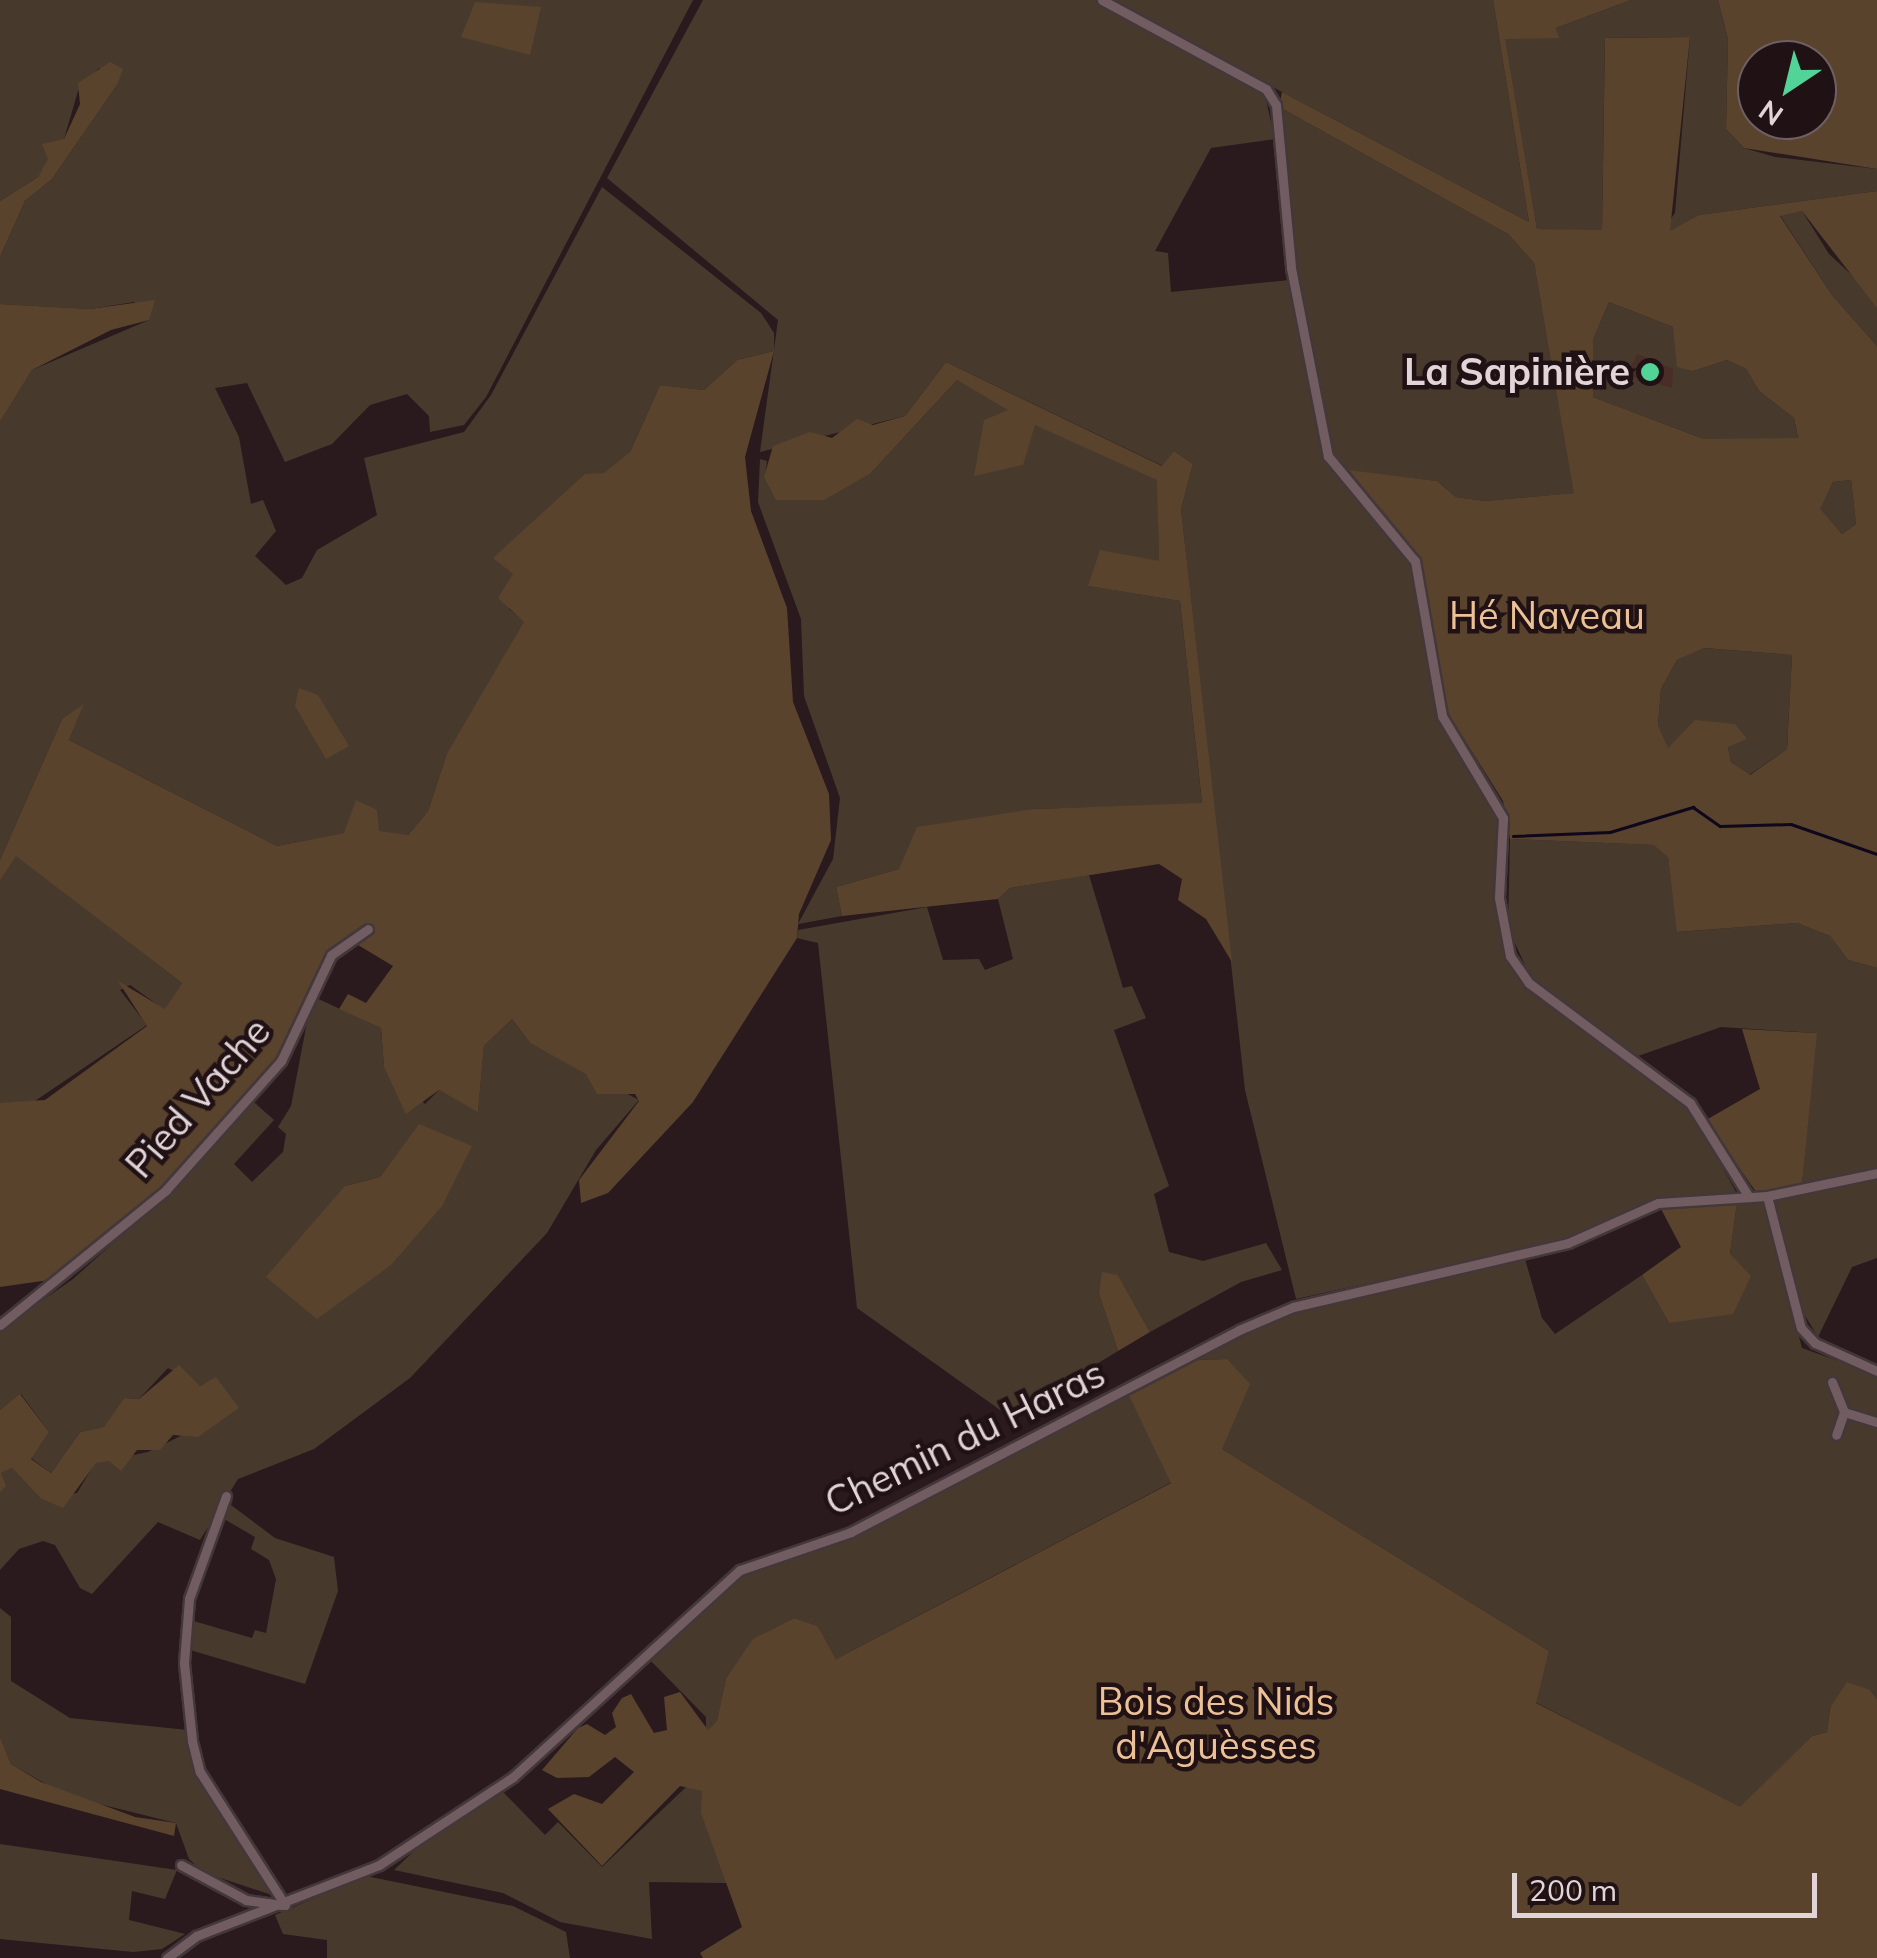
<!DOCTYPE html>
<html>
<head>
<meta charset="utf-8">
<style>
	body { margin:0 }
	#map { position:relative; width:1877px; height:1958px; overflow:hidden; background:#2a1a1e; font-family:Mulish,sans-serif }
	div>[style] { position:absolute }
	[style*='--x'] { left:calc(var(--x)*1px); top:calc(var(--y)*1px); width:calc(var(--w)*1px); rotate:calc(var(--a)*1deg) }
	.green>* { inset:0; background:#473a2d }
	.forest>* { inset:0; background:#59432d }
	.stream>* { height:2.5px; margin:-1.25px; padding:0 1.25px; transform-origin:1.25px; border-radius:1.25px; background:#0f071c }
	.building>* { inset:0; background:#4a2d26 }
	.roads { filter:drop-shadow(2px 0 #44373a) drop-shadow(-2px 0 #44373a) drop-shadow(0 2px #44373a) drop-shadow(0 -2px #44373a) }
	.street>* { height:9px; margin:-4.5px; padding:0 4.5px; transform-origin:4.5px; border-radius:4.5px; background:#705c61 }
	.dots>* { width:28px; height:28px; translate:-50% -50%; box-sizing:border-box; border:5px solid #201115; border-radius:50% }
	span { translate:-50% -50%; white-space:nowrap; text-align:center; line-height:1.15; -webkit-text-stroke:9px #201115; paint-order:stroke }
	.poi-label { font-size:38px; color:#e1d5d7; font-weight:700 }
	.right { translate:-100% -50%; text-align:right }
	.park-label { font-size:38px; color:#ecc196 }
	.street-label { font-size:38px; color:#e1d5d7 }
	.north { position:absolute; left:1737px; top:40px; width:100px; height:100px; box-sizing:border-box; background:#201115; border:2px solid #6d5f63; border-radius:50%; rotate:215deg; font-size:28px; font-weight:700; line-height:40px; text-align:center; color:#e1d5d7 }
	.north::after { content:''; display:block; margin:auto; width:35px; height:45px; background:#52d397; clip-path:polygon(50% 0,100% 100%,50% 72%,0 100%) }
	.scale { position:absolute; left:1512px; top:1873px; width:305px; height:45px; box-sizing:border-box; border:5px solid #e1d5d7; border-top:0; padding-left:12px; font-size:30px; line-height:35px; white-space:nowrap; color:#e1d5d7; -webkit-text-stroke:8px #201115; paint-order:stroke }
</style>
</head>
<body>
<div id="map">
	<div class="green">
		<i style="clip-path:polygon(0 0,693px 0,486px 397px,464px 425px,430px 432px,429px 416px,407px 394px,370px 405px,332px 444px,285px 462px,247px 383px,215px 388px,239px 437px,251px 504px,263px 500px,276px 531px,255px 556px,286px 585px,302px 578px,317px 550px,377px 515px,364px 458px,464px 432px,491px 395px,602px 187px,761px 313px,774px 333px,774px 351px,737px 360px,704px 390px,660px 385px,630px 452px,513px 574px,509px 609px,525px 622px,447px 753px,428px 811px,408px 835px,345px 833px,277px 846px,69px 740px,83px 706px,62px 719px,0 860px,0 422px,32px 370px,149px 320px,134px 302px,90px 309px,0 304px,0 257px,25px 201px,52px 179px,117px 85px,99px 68px,78px 91px,64px 139px,38px 177px,0 201px)"></i>
		<i style="clip-path:polygon(703px 0,1097px 0,1265px 96px,1275px 139px,1211px 148px,1155px 251px,1168px 253px,1171px 292px,1290px 280px,1311px 360px,1322px 451px,1337px 466px,1298px 290px,1279px 107px,1508px 234px,1534px 263px,1575px 493px,1485px 501px,1456px 497px,1437px 481px,1342px 470px,1393px 521px,1425px 571px,1424px 605px,1463px 746px,1507px 815px,1497px 894px,1503px 949px,1517px 976px,1687px 1104px,1736px 1192px,1656px 1200px,1565px 1240px,1296px 1299px,1245px 1090px,1181px 509px,1193px 464px,1174px 451px,1163px 466px,946px 362px,905px 416px,760px 452px,778px 320px,607px 178px)"></i>
		<i style="clip-path:polygon(1115px 0,1493px 0,1529px 222px,1282px 92px)"></i>
		<i style="clip-path:polygon(1631px 0,1718px 0,1728px 39px,1726px 129px,1744px 148px,1775px 157px,1877px 169px,1877px 191px,1699px 215px,1670px 232px,1664px 228px,1675px 213px,1690px 37px,1605px 38px,1602px 231px,1537px 229px,1504px 38px,1558px 38px,1556px 28px)"></i>
		<i style="clip-path:polygon(1802px 211px,1829px 254px,1867px 289px,1877px 308px,1877px 346px,1832px 295px,1780px 215px)"></i>
		<i style="clip-path:polygon(1609px 302px,1673px 327px,1693px 371px,1727px 360px,1746px 369px,1759px 391px,1794px 418px,1798px 439px,1704px 439px,1593px 397px,1593px 340px)"></i>
		<i style="clip-path:polygon(957px 380px,1158px 480px,1159px 562px,1089px 586px,1180px 601px,1202px 804px,1034px 809px,899px 869px,836px 887px,842px 916px,798px 924px,833px 859px,840px 798px,804px 696px,801px 619px,758px 502px,760px 459px,767px 461px,765px 477px,871px 473px)"></i>
		<i style="clip-path:polygon(1851px 480px,1856px 524px,1842px 534px,1819px 509px,1833px 482px)"></i>
		<i style="clip-path:polygon(1703px 648px,1792px 655px,1787px 749px,1749px 775px,1731px 762px,1728px 747px,1668px 749px,1658px 725px,1661px 689px,1677px 660px)"></i>
		<i style="clip-path:polygon(1510px 839px,1655px 845px,1668px 856px,1678px 932px,1797px 923px,1830px 936px,1848px 960px,1877px 968px,1877px 1170px,1802px 1185px,1816px 1033px,1721px 1027px,1638px 1056px,1532px 980px,1508px 928px)"></i>
		<i style="clip-path:polygon(16px 855px,182px 983px,165px 1010px,130px 985px,120px 990px,147px 1025px,32px 1103px,0 1103px,0 881px)"></i>
		<i style="clip-path:polygon(1089px 875px,1123px 988px,1132px 986px,1146px 1018px,1114px 1030px,1169px 1186px,1154px 1194px,1169px 1252px,1203px 1261px,1266px 1243px,1282px 1270px,1241px 1282px,1150px 1332px,1118px 1275px,1099px 1294px,1118px 1351px,1010px 1417px,857px 1308px,818px 943px,797px 938px,798px 930px,927px 907px,943px 960px,979px 959px,985px 970px,1013px 959px,998px 899px,1010px 888px)"></i>
		<i style="clip-path:polygon(evenodd,312px 996px,381px 1028px,384px 1067px,425px 1104px,439px 1090px,478px 1111px,484px 1046px,512px 1019px,530px 1043px,639px 1100px,596px 1150px,547px 1233px,410px 1378px,314px 1449px,238px 1479px,200px 1540px,158px 1522px,92px 1594px,80px 1588px,55px 1545px,43px 1541px,19px 1549px,0 1570px,0 1473px,12px 1468px,40px 1498px,77px 1493px,95px 1463px,148px 1452px,238px 1408px,216px 1378px,200px 1386px,168px 1368px,139px 1399px,124px 1398px,105px 1427px,80px 1432px,51px 1473px,31px 1458px,49px 1432px,21px 1394px,0 1410px,0 1330px,73px 1279px,168px 1194px,248px 1097px,274px 1120px,234px 1164px,252px 1182px,283px 1152px,286px 1134px,278px 1127px,291px 1106px,312px 996px,419px 1125px,317px 1318px,345px 1186px,380px 1177px,419px 1125px)"></i>
		<i style="clip-path:polygon(1877px 1177px,1877px 1258px,1852px 1267px,1818px 1337px,1798px 1304px,1775px 1198px)"></i>
		<i style="clip-path:polygon(1763px 1201px,1802px 1348px,1877px 1375px,1877px 1699px,1870px 1690px,1830px 1707px,1827px 1732px,1812px 1736px,1740px 1808px,1535px 1702px,1549px 1651px,1222px 1449px,1227px 1359px,1196px 1360px,1291px 1313px,1525px 1259px,1542px 1318px,1555px 1334px,1642px 1275px,1669px 1323px,1730px 1254px,1737px 1203px)"></i>
		<i style="clip-path:polygon(1128px 1394px,1172px 1482px,836px 1659px,818px 1626px,794px 1618px,754px 1639px,726px 1678px,717px 1722px,706px 1732px,706px 1717px,646px 1656px,744px 1570px,858px 1533px)"></i>
		<i style="clip-path:polygon(227px 1502px,275px 1538px,334px 1557px,338px 1591px,305px 1684px,190px 1650px,190px 1620px,252px 1638px,255px 1630px,266px 1633px,276px 1579px,269px 1560px,251px 1549px,255px 1537px,219px 1516px)"></i>
		<i style="clip-path:polygon(0 1608px,11px 1617px,11px 1681px,70px 1718px,188px 1730px,199px 1782px,275px 1896px,205px 1873px,189px 1859px,176px 1823px,67px 1796px,11px 1764px,0 1737px)"></i>
		<i style="clip-path:polygon(704px 1770px,702px 1813px,728px 1883px,649px 1882px,652px 1939px,560px 1922px,503px 1893px,394px 1870px,432px 1834px,503px 1792px,545px 1835px,558px 1822px,602px 1867px)"></i>
		<i style="clip-path:polygon(0 1844px,177px 1870px,165px 1899px,132px 1891px,129px 1920px,185px 1934px,162px 1949px,133px 1952px,0 1939px)"></i>
		<i style="clip-path:polygon(366px 1876px,513px 1906px,566px 1932px,570px 1958px,327px 1958px,327px 1940px,283px 1934px,275px 1915px)"></i>
	</div>
	<div class="forest">
		<i style="clip-path:polygon(evenodd,1493px 0,1631px 0,1556px 28px,1559px 38px,1505px 39px,1537px 229px,1602px 230px,1605px 38px,1690px 37px,1670px 231px,1699px 215px,1877px 191px,1877px 308px,1802px 211px,1780px 216px,1832px 295px,1877px 346px,1877px 968px,1848px 960px,1830px 936px,1797px 923px,1677px 932px,1668px 857px,1654px 845px,1510px 839px,1503px 801px,1444px 707px,1418px 555px,1340px 469px,1437px 481px,1456px 497px,1485px 501px,1574px 493px,1534px 263px,1508px 234px,1279px 107px,1282px 92px,1529px 222px,1493px 0,1609px 302px,1673px 327px,1677px 367px,1693px 371px,1727px 360px,1746px 369px,1759px 391px,1794px 418px,1798px 438px,1704px 439px,1593px 397px,1593px 340px,1609px 302px,1493px 0,1851px 480px,1856px 524px,1842px 534px,1820px 509px,1833px 482px,1851px 480px,1493px 0,1704px 648px,1792px 655px,1787px 749px,1750px 775px,1731px 762px,1728px 747px,1747px 739px,1735px 724px,1695px 720px,1668px 748px,1658px 725px,1661px 689px,1677px 660px,1704px 648px)"></i>
		<i style="clip-path:polygon(evenodd,1718px 0,1877px 0,1877px 169px,1744px 148px,1726px 129px,1728px 39px,1718px 0,1757px 60px,1817px 60px,1817px 120px,1757px 120px,1757px 60px)"></i>
		<i style="clip-path:polygon(475px 2px,541px 7px,530px 55px,461px 37px)"></i>
		<i style="clip-path:polygon(110px 62px,123px 69px,117px 85px,52px 179px,25px 201px,0 257px,0 201px,38px 177px,48px 159px,42px 144px,64px 139px,80px 104px,78px 83px)"></i>
		<i style="clip-path:polygon(155px 300px,149px 320px,111px 330px,32px 370px,0 422px,0 304px,90px 309px)"></i>
		<i style="clip-path:polygon(774px 351px,745px 457px,751px 511px,787px 608px,793px 702px,829px 794px,831px 840px,799px 914px,797px 938px,693px 1102px,608px 1193px,581px 1203px,579px 1180px,639px 1101px,635px 1094px,597px 1094px,586px 1074px,530px 1043px,512px 1019px,484px 1046px,478px 1112px,439px 1090px,406px 1114px,384px 1067px,381px 1028px,339px 1009px,348px 994px,366px 1003px,393px 966px,348px 939px,315px 979px,275px 1063px,169px 1183px,56px 1279px,0 1287px,0 1103px,45px 1100px,147px 1026px,118px 981px,165px 1009px,182px 983px,16px 856px,0 881px,0 860px,62px 719px,84px 704px,69px 740px,277px 846px,344px 833px,356px 800px,377px 810px,379px 831px,408px 835px,428px 811px,447px 753px,524px 622px,498px 598px,513px 574px,493px 558px,585px 474px,604px 473px,630px 452px,660px 385px,704px 390px,737px 360px)"></i>
		<i style="clip-path:polygon(946px 362px,1162px 466px,1174px 451px,1193px 464px,1181px 509px,1232px 962px,1206px 919px,1178px 900px,1182px 879px,1159px 864px,1010px 888px,998px 899px,842px 916px,836px 887px,899px 869px,917px 827px,1034px 809px,1202px 803px,1180px 601px,1088px 586px,1100px 550px,1159px 561px,1157px 480px,1035px 425px,1023px 465px,974px 476px,984px 420px,1008px 410px,957px 380px,871px 473px,824px 500px,776px 500px,764px 477px,773px 446px,810px 432px,832px 438px,857px 419px,873px 425px,905px 416px)"></i>
		<i style="clip-path:polygon(299px 688px,318px 695px,349px 746px,326px 759px,295px 706px)"></i>
		<i style="clip-path:polygon(1742px 1029px,1817px 1033px,1802px 1185px,1756px 1192px,1706px 1120px,1760px 1089px)"></i>
		<i style="clip-path:polygon(419px 1124px,472px 1146px,442px 1206px,391px 1265px,317px 1319px,266px 1277px,345px 1186px,380px 1177px)"></i>
		<i style="clip-path:polygon(1737px 1203px,1730px 1254px,1751px 1276px,1733px 1314px,1669px 1323px,1642px 1275px,1681px 1247px,1660px 1207px)"></i>
		<i style="clip-path:polygon(1102px 1272px,1118px 1275px,1150px 1332px,1118px 1351px,1099px 1294px)"></i>
		<i style="clip-path:polygon(1227px 1359px,1250px 1384px,1222px 1449px,1549px 1651px,1536px 1703px,1740px 1807px,1812px 1736px,1827px 1732px,1830px 1708px,1847px 1682px,1870px 1690px,1877px 1699px,1877px 1958px,703px 1958px,700px 1953px,742px 1927px,701px 1813px,702px 1791px,680px 1786px,602px 1866px,548px 1809px,574px 1794px,602px 1804px,634px 1772px,615px 1757px,589px 1777px,557px 1778px,542px 1770px,578px 1728px,587px 1724px,605px 1735px,616px 1727px,612px 1713px,622px 1698px,631px 1694px,654px 1733px,667px 1730px,664px 1697px,680px 1692px,708px 1730px,717px 1721px,726px 1678px,753px 1639px,794px 1618px,818px 1626px,836px 1659px,1171px 1483px,1128px 1394px,1196px 1360px)"></i>
		<i style="clip-path:polygon(179px 1365px,200px 1386px,216px 1377px,239px 1408px,198px 1437px,173px 1435px,160px 1450px,137px 1450px,121px 1471px,109px 1461px,96px 1463px,63px 1508px,40px 1498px,12px 1468px,1px 1473px,6px 1486px,0 1492px,0 1410px,20px 1394px,49px 1432px,31px 1459px,51px 1473px,80px 1432px,104px 1427px,124px 1398px,139px 1399px)"></i>
		<i style="clip-path:polygon(0 1737px,11px 1764px,41px 1782px,135px 1817px,176px 1823px,174px 1836px,0 1789px)"></i>
	</div>
	<div class="stream">
		<i style="--x:1513;--y:836;--w:97;--a:-2.4"></i>
		<i style="--x:1610;--y:832;--w:87;--a:-16.8"></i>
		<i style="--x:1693;--y:807;--w:33;--a:35"></i>
		<i style="--x:1720;--y:826;--w:71;--a:-1.6"></i>
		<i style="--x:1791;--y:824;--w:91;--a:19.2"></i>
	</div>
	<div class="building">
		<i style="clip-path:polygon(1637px 354px,1673px 369px,1672px 388px,1627px 375px)"></i>
	</div>
	<div class="roads">
		<div class="street">
			<i style="--x:1102;--y:0;--w:187;--a:28.5"></i>
			<i style="--x:1266;--y:89;--w:19;--a:58"></i>
			<i style="--x:1276;--y:105;--w:164;--a:84.7"></i>
			<i style="--x:1291;--y:268;--w:192;--a:78.9"></i>
			<i style="--x:1328;--y:456;--w:136;--a:50.4"></i>
			<i style="--x:1415;--y:561;--w:157;--a:80.1"></i>
			<i style="--x:1442;--y:716;--w:119;--a:59.1"></i>
			<i style="--x:1503;--y:818;--w:80;--a:92.9"></i>
			<i style="--x:1499;--y:898;--w:59;--a:79.3"></i>
			<i style="--x:1510;--y:956;--w:33;--a:55"></i>
			<i style="--x:1529;--y:983;--w:201;--a:36.7"></i>
			<i style="--x:1690;--y:1103;--w:111;--a:57.9"></i>
			<i style="--x:1767;--y:1196;--w:136;--a:75.6"></i>
			<i style="--x:1801;--y:1328;--w:21;--a:47"></i>
			<i style="--x:1815;--y:1343;--w:68;--a:24.3"></i>
			<i style="--x:0;--y:1325;--w:214;--a:-39.1"></i>
			<i style="--x:166;--y:1190;--w:173;--a:-48.3"></i>
			<i style="--x:281;--y:1061;--w:117;--a:-64.7"></i>
			<i style="--x:331;--y:955;--w:45;--a:-35.1"></i>
			<i style="--x:1832;--y:1382;--w:32;--a:68"></i>
			<i style="--x:1844;--y:1412;--w:24;--a:109"></i>
			<i style="--x:1844;--y:1412;--w:34;--a:17"></i>
			<i style="--x:226;--y:1496;--w:109;--a:109.8"></i>
			<i style="--x:189;--y:1599;--w:64;--a:94.5"></i>
			<i style="--x:184;--y:1663;--w:78;--a:84.1"></i>
			<i style="--x:192;--y:1741;--w:32;--a:76"></i>
			<i style="--x:200;--y:1772;--w:158;--a:57.4"></i>
			<i style="--x:181;--y:1865;--w:74;--a:28.3"></i>
			<i style="--x:246;--y:1900;--w:36;--a:8"></i>
			<i style="--x:167;--y:1958;--w:36;--a:-37"></i>
			<i style="--x:196;--y:1936;--w:196;--a:-21.2"></i>
			<i style="--x:379;--y:1865;--w:160;--a:-33.3"></i>
			<i style="--x:513;--y:1777;--w:307;--a:-42.4"></i>
			<i style="--x:740;--y:1570;--w:117;--a:-18.9"></i>
			<i style="--x:851;--y:1532;--w:437;--a:-27.5"></i>
			<i style="--x:1239;--y:1330;--w:59;--a:-23.1"></i>
			<i style="--x:1293;--y:1307;--w:282;--a:-13.1"></i>
			<i style="--x:1568;--y:1243;--w:98;--a:-24"></i>
			<i style="--x:1658;--y:1203;--w:109;--a:-3.7"></i>
			<i style="--x:1767;--y:1196;--w:112;--a:-11.8"></i>
		</div>
	</div>
	<div class="dots">
		<i style="left:1650px;top:372px;background:#52d397"></i>
	</div>
	<div class="poi-label">
		<span class="right" style="left:1630px;top:372px">La Sapinière</span>
	</div>
	<div class="park-label">
		<span style="left:1547px;top:616px">Hé Naveau</span>
		<span style="left:1216px;top:1724px">Bois des Nids<br>d'Aguèsses</span>
	</div>
	<div class="street-label">
		<span style="left:198px;top:1098px;rotate:-49deg">Pied Vache</span>
		<span style="left:965px;top:1438px;rotate:-26deg">Chemin du Haras</span>
	</div>
	<div class="north">N</div>
	<div class="scale">200 m</div>
</div>
</body>
</html>
